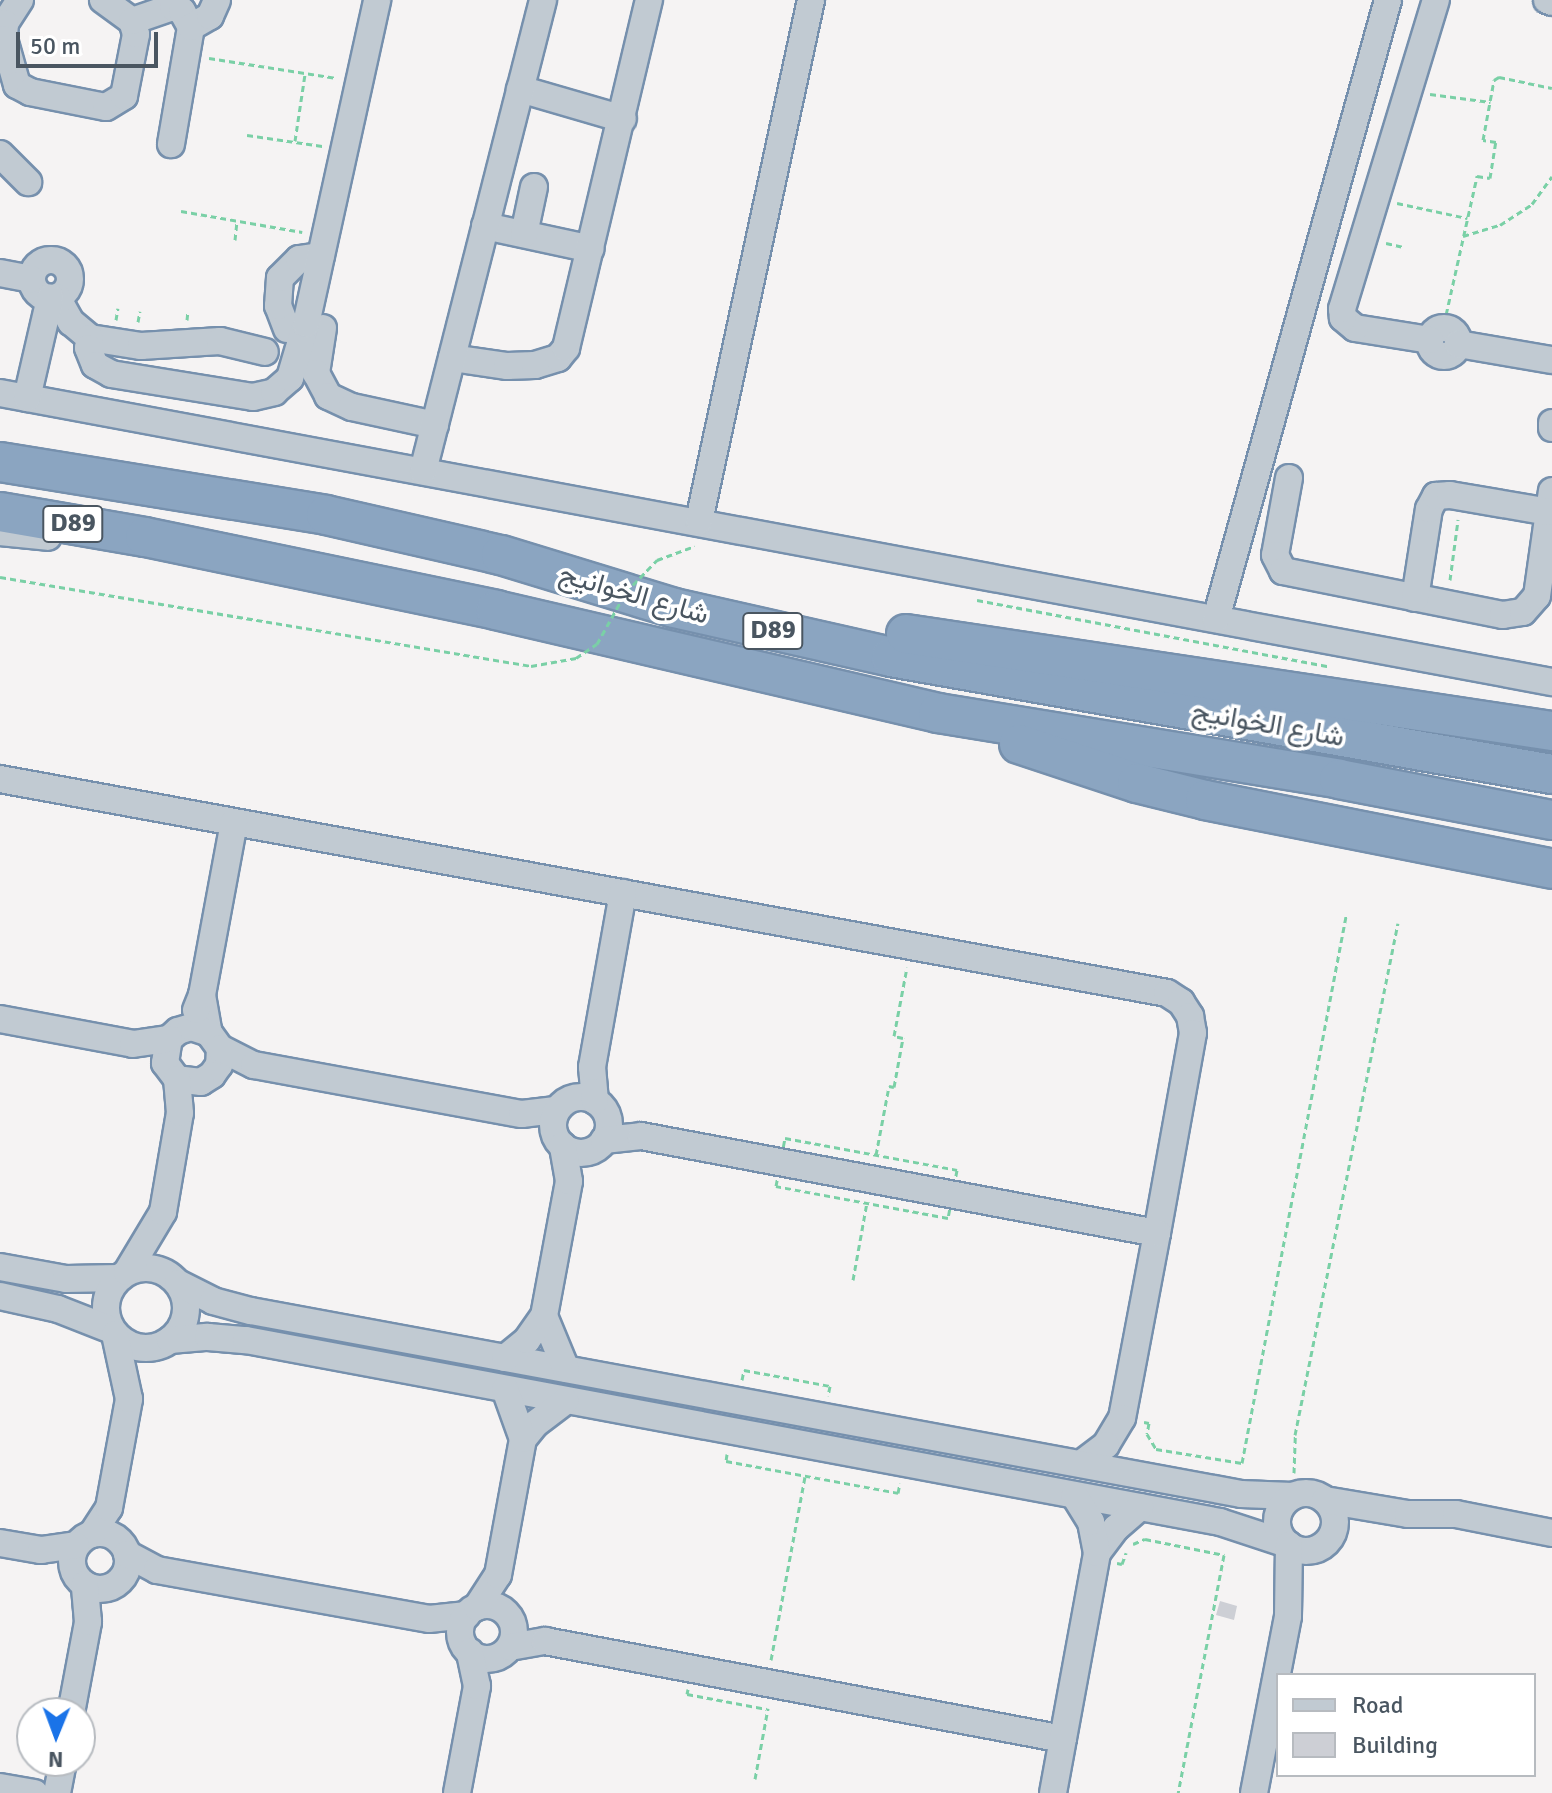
<!DOCTYPE html>
<html>
<head>
<meta charset="utf-8">
<style>
	body { margin:0 }
	#map { position:relative; width:1552px; height:1793px; overflow:hidden; background:#f5f3f3; font-family:Signika,Vazirmatn,sans-serif }
	div>[style] { position:absolute }
	[style*='--x'] { left:calc(var(--x)*1px); top:calc(var(--y)*1px); width:calc(var(--w)*1px); rotate:calc(var(--a)*1deg) }
	.building>* { inset:0; background:#cdcfd5 }
	.path>* { height:3px; margin-top:-1.5px; transform-origin:0; background:repeating-linear-gradient(90deg,#7ad0a6 0 6px,transparent 0 10px) }
	.roads { filter:drop-shadow(2px 0 #7690ad) drop-shadow(-2px 0 #7690ad) drop-shadow(0 2px #7690ad) drop-shadow(0 -2px #7690ad) }
	.minor>* { height:26px; margin:-13px; padding:0 13px; transform-origin:13px; border-radius:13px; background:#c1cad2 }
	.minor>.ring { margin:-13px; padding:0; box-sizing:content-box; background:none; border:26px solid #c1cad2; border-radius:50% }
	.highway>* { height:38px; margin:-19px; padding:0 19px; transform-origin:19px; border-radius:19px; background:#8ba5c1 }
	.path-bridge>* { height:3px; margin-top:-1.5px; transform-origin:0; background:repeating-linear-gradient(90deg,#7ad0a6 0 6px,transparent 0 10px) }
	span { translate:-50% -50%; white-space:nowrap; text-align:center; line-height:1.15; -webkit-text-stroke:7px #fff; paint-order:stroke }
	.shield-label span { padding:2px 6px; background:#fff; border:2px solid; border-radius:6px; -webkit-text-stroke-width:0 }
	.shield-label { font-size:26px; color:#4a5661; font-weight:700 }
	.street-label { font-size:28px; color:#4a5661 }
	.legend { position:absolute; left:1276px; top:1673px; width:260px; height:104px; box-sizing:border-box; background:#fff; border:2px solid #b7bbc0; margin:0; padding:10px 14px; list-style:none; font-size:24px; color:#4a5661 }
	.legend li { display:flex; align-items:center; gap:16px; height:40px }
	.legend b { width:40px; border:2px solid #b7bbc0 }
	.north { position:absolute; left:16px; top:1697px; width:80px; height:80px; box-sizing:border-box; background:#fff; border:2px solid #b7bbc0; border-radius:50%; rotate:181deg; font-size:22px; font-weight:700; line-height:32px; text-align:center; color:#4a5661 }
	.north::after { content:''; display:block; margin:auto; width:28px; height:36px; background:#1a73e8; clip-path:polygon(50% 0,100% 100%,50% 72%,0 100%) }
	.scale { position:absolute; left:16px; top:32px; width:142px; height:36px; box-sizing:border-box; border:4px solid #4a5661; border-top:0; padding-left:10px; font-size:24px; line-height:28px; white-space:nowrap; color:#4a5661; -webkit-text-stroke:6px #fff; paint-order:stroke }
</style>
</head>
<body>
<div id="map">
	<div class="building">
		<i style="clip-path:polygon(1220px 1601px,1237px 1606px,1234px 1620px,1216px 1615px)"></i>
	</div>
	<div class="path">
		<i style="--x:209;--y:58;--w:129;--a:8.9"></i>
		<i style="--x:1430;--y:94;--w:61;--a:7.6"></i>
		<i style="--x:247;--y:135;--w:76;--a:8.3"></i>
		<i style="--x:295;--y:141;--w:68;--a:-81.5"></i>
		<i style="--x:1397;--y:203;--w:72;--a:12.1"></i>
		<i style="--x:181;--y:211;--w:123;--a:9.8"></i>
		<i style="--x:1463;--y:236;--w:39;--a:-17"></i>
		<i style="--x:1500;--y:225;--w:38;--a:-33"></i>
		<i style="--x:1532;--y:204;--w:34;--a:-54"></i>
		<i style="--x:235;--y:240;--w:19;--a:-84"></i>
		<i style="--x:1386;--y:243;--w:18;--a:13"></i>
		<i style="--x:116;--y:320;--w:12;--a:-81"></i>
		<i style="--x:187;--y:320;--w:9;--a:-84"></i>
		<i style="--x:138;--y:322;--w:11;--a:-80"></i>
		<i style="--x:1444;--y:324;--w:152;--a:-77.4"></i>
		<i style="--x:1477;--y:176;--w:13;--a:9"></i>
		<i style="--x:1490;--y:178;--w:36;--a:-81"></i>
		<i style="--x:1496;--y:142;--w:13;--a:-171"></i>
		<i style="--x:1483;--y:140;--w:61;--a:-79.6"></i>
		<i style="--x:1494;--y:80;--w:6;--a:-31"></i>
		<i style="--x:1499;--y:77;--w:54;--a:11.7"></i>
		<i style="--x:657;--y:560;--w:40;--a:-20.2"></i>
		<i style="--x:0;--y:577;--w:538;--a:9.51"></i>
		<i style="--x:1450;--y:580;--w:61;--a:-82.4"></i>
		<i style="--x:977;--y:600;--w:360;--a:10.7"></i>
		<i style="--x:785;--y:1138;--w:175;--a:10.5"></i>
		<i style="--x:957;--y:1170;--w:49;--a:100.6"></i>
		<i style="--x:948;--y:1218;--w:175;--a:-169.5"></i>
		<i style="--x:776;--y:1186;--w:49;--a:-79.4"></i>
		<i style="--x:876;--y:1155;--w:70;--a:-79.3"></i>
		<i style="--x:889;--y:1086;--w:5;--a:11"></i>
		<i style="--x:894;--y:1087;--w:50;--a:-79.6"></i>
		<i style="--x:903;--y:1038;--w:9;--a:-167"></i>
		<i style="--x:894;--y:1036;--w:70;--a:-79.3"></i>
		<i style="--x:853;--y:1280;--w:79;--a:-79.8"></i>
		<i style="--x:742;--y:1380;--w:10;--a:-79"></i>
		<i style="--x:744;--y:1370;--w:87;--a:10.5"></i>
		<i style="--x:830;--y:1386;--w:10;--a:101"></i>
		<i style="--x:1144;--y:1422;--w:5;--a:11"></i>
		<i style="--x:1149;--y:1423;--w:11;--a:100"></i>
		<i style="--x:1147;--y:1434;--w:17;--a:59"></i>
		<i style="--x:1156;--y:1449;--w:87;--a:9.2"></i>
		<i style="--x:1242;--y:1463;--w:557;--a:-79.23"></i>
		<i style="--x:727;--y:1454;--w:7;--a:98"></i>
		<i style="--x:726;--y:1461;--w:175;--a:10.5"></i>
		<i style="--x:898;--y:1493;--w:10;--a:-79"></i>
		<i style="--x:1294;--y:1473;--w:38;--a:-88"></i>
		<i style="--x:1295;--y:1435;--w:522;--a:-78.63"></i>
		<i style="--x:1133;--y:1544;--w:13;--a:-23"></i>
		<i style="--x:1145;--y:1539;--w:81;--a:11.4"></i>
		<i style="--x:1224;--y:1555;--w:242;--a:100.9"></i>
		<i style="--x:1117;--y:1563;--w:5;--a:11"></i>
		<i style="--x:1122;--y:1564;--w:12;--a:-70"></i>
		<i style="--x:771;--y:1660;--w:187;--a:-79.5"></i>
		<i style="--x:688;--y:1689;--w:5;--a:101"></i>
		<i style="--x:687;--y:1694;--w:81;--a:10.6"></i>
		<i style="--x:755;--y:1779;--w:72;--a:-79.6"></i>
	</div>
	<div class="roads">
		<div class="minor">
			<i style="--x:20;--y:0;--w:27;--a:123"></i>
			<i style="--x:5;--y:23;--w:16;--a:94"></i>
			<i style="--x:4;--y:39;--w:48;--a:74.2"></i>
			<i style="--x:17;--y:85;--w:15;--a:28"></i>
			<i style="--x:30;--y:92;--w:77;--a:11.2"></i>
			<i style="--x:106;--y:107;--w:21;--a:-31"></i>
			<i style="--x:124;--y:96;--w:63;--a:-79"></i>
			<i style="--x:136;--y:34;--w:14;--a:-107"></i>
			<i style="--x:132;--y:21;--w:36;--a:-144"></i>
			<i style="--x:1547;--y:0;--w:5;--a:22"></i>
			<i style="--x:132;--y:21;--w:43;--a:-18.9"></i>
			<i style="--x:173;--y:7;--w:10;--a:24"></i>
			<i style="--x:182;--y:11;--w:18;--a:61"></i>
			<i style="--x:191;--y:27;--w:119;--a:99.7"></i>
			<i style="--x:191;--y:27;--w:22;--a:-30"></i>
			<i style="--x:210;--y:16;--w:17;--a:-66"></i>
			<i style="--x:520;--y:89;--w:107;--a:16.2"></i>
			<i style="--x:0;--y:154;--w:40;--a:45"></i>
			<i style="--x:485;--y:226;--w:108;--a:12.2"></i>
			<i style="--x:524;--y:234;--w:48;--a:-78"></i>
			<i class="ring" style="left:32px;top:260px;width:12px;height:12px"></i>
			<i style="--x:0;--y:273;--w:32;--a:11"></i>
			<i style="--x:57;--y:297;--w:29;--a:61"></i>
			<i style="--x:71;--y:322;--w:25;--a:40"></i>
			<i style="--x:90;--y:338;--w:52;--a:8.9"></i>
			<i style="--x:141;--y:346;--w:79;--a:-3.6"></i>
			<i style="--x:220;--y:341;--w:46;--a:13.7"></i>
			<i style="--x:323;--y:328;--w:46;--a:98.8"></i>
			<i style="--x:316;--y:373;--w:26;--a:62"></i>
			<i style="--x:328;--y:396;--w:26;--a:25"></i>
			<i style="--x:352;--y:407;--w:85;--a:12.2"></i>
			<i class="ring" style="left:1430px;top:328px;width:2px;height:2px"></i>
			<i style="--x:287;--y:329;--w:25;--a:-111"></i>
			<i style="--x:278;--y:306;--w:28;--a:-86"></i>
			<i style="--x:280;--y:278;--w:27;--a:-45"></i>
			<i style="--x:299;--y:259;--w:22;--a:-8"></i>
			<i style="--x:90;--y:338;--w:10;--a:101"></i>
			<i style="--x:88;--y:348;--w:18;--a:68"></i>
			<i style="--x:95;--y:365;--w:18;--a:29"></i>
			<i style="--x:111;--y:374;--w:144;--a:9.2"></i>
			<i style="--x:253;--y:397;--w:22;--a:-13"></i>
			<i style="--x:274;--y:392;--w:21;--a:-41"></i>
			<i style="--x:290;--y:378;--w:56;--a:-73.5"></i>
			<i style="--x:306;--y:324;--w:332;--a:-77.6"></i>
			<i style="--x:1430;--y:340;--w:76;--a:-170.9"></i>
			<i style="--x:1355;--y:328;--w:16;--a:-140"></i>
			<i style="--x:1343;--y:318;--w:9;--a:-96"></i>
			<i style="--x:1342;--y:309;--w:323;--a:-73.1"></i>
			<i style="--x:1458;--y:344;--w:95;--a:9.7"></i>
			<i style="--x:452;--y:358;--w:56;--a:8.3"></i>
			<i style="--x:507;--y:366;--w:28;--a:-2"></i>
			<i style="--x:535;--y:365;--w:24;--a:-17"></i>
			<i style="--x:558;--y:358;--w:13;--a:-51"></i>
			<i style="--x:566;--y:348;--w:358;--a:-76.6"></i>
			<i style="--x:0;--y:393;--w:1579;--a:10.55"></i>
			<i style="--x:27;--y:398;--w:103;--a:-77"></i>
			<i style="--x:1552;--y:423;--w:5;--a:90"></i>
			<i style="--x:423;--y:471;--w:486;--a:-75.7"></i>
			<i style="--x:1289;--y:478;--w:78;--a:100.3"></i>
			<i style="--x:1275;--y:555;--w:18;--a:63"></i>
			<i style="--x:1283;--y:571;--w:224;--a:11.3"></i>
			<i style="--x:1503;--y:615;--w:20;--a:-9"></i>
			<i style="--x:1523;--y:612;--w:21;--a:-49"></i>
			<i style="--x:1537;--y:596;--w:106;--a:-81.9"></i>
			<i style="--x:699;--y:521;--w:533;--a:-77.87"></i>
			<i style="--x:0;--y:532;--w:48;--a:5.9"></i>
			<i style="--x:1415;--y:598;--w:90;--a:-81.1"></i>
			<i style="--x:1429;--y:509;--w:15;--a:-62"></i>
			<i style="--x:1436;--y:496;--w:14;--a:-4"></i>
			<i style="--x:1450;--y:495;--w:100;--a:9.7"></i>
			<i style="--x:1216;--y:619;--w:642;--a:-74.47"></i>
			<i style="--x:0;--y:779;--w:1186;--a:10.39"></i>
			<i style="--x:1167;--y:993;--w:17;--a:33"></i>
			<i style="--x:1181;--y:1002;--w:17;--a:57"></i>
			<i style="--x:1190;--y:1016;--w:17;--a:80"></i>
			<i style="--x:1193;--y:1033;--w:203;--a:100.2"></i>
			<i style="--x:1157;--y:1233;--w:188;--a:100.7"></i>
			<i style="--x:1122;--y:1418;--w:31;--a:121"></i>
			<i style="--x:1106;--y:1445;--w:31;--a:143"></i>
			<i style="--x:202;--y:995;--w:39;--a:80"></i>
			<i style="--x:209;--y:1033;--w:19;--a:54"></i>
			<i style="--x:220;--y:1048;--w:17;--a:93"></i>
			<i style="--x:219;--y:1065;--w:12;--a:125"></i>
			<i style="--x:212;--y:1075;--w:13;--a:148"></i>
			<i style="--x:201;--y:1082;--w:24;--a:-173"></i>
			<i style="--x:177;--y:1079;--w:20;--a:-127"></i>
			<i style="--x:165;--y:1063;--w:24;--a:-81"></i>
			<i style="--x:169;--y:1039;--w:12;--a:-42"></i>
			<i style="--x:178;--y:1031;--w:14;--a:-17"></i>
			<i style="--x:191;--y:1027;--w:19;--a:18"></i>
			<i style="--x:196;--y:1010;--w:16;--a:-68"></i>
			<i style="--x:202;--y:995;--w:176;--a:-79.5"></i>
			<i style="--x:0;--y:1019;--w:135;--a:10.6"></i>
			<i style="--x:133;--y:1044;--w:36;--a:-8"></i>
			<i style="--x:220;--y:1048;--w:38;--a:27"></i>
			<i style="--x:254;--y:1065;--w:272;--a:10.4"></i>
			<i style="--x:522;--y:1114;--w:34;--a:-7"></i>
			<i class="ring" style="left:553px;top:1097px;width:30px;height:30px"></i>
			<i style="--x:595;--y:1101;--w:34;--a:-95"></i>
			<i style="--x:592;--y:1067;--w:177;--a:-79.9"></i>
			<i style="--x:604;--y:1140;--w:37;--a:-6"></i>
			<i style="--x:641;--y:1136;--w:525;--a:10.65"></i>
			<i style="--x:0;--y:1267;--w:67;--a:10.3"></i>
			<i style="--x:66;--y:1279;--w:53;--a:-1.1"></i>
			<i class="ring" style="left:106px;top:1268px;width:54px;height:54px"></i>
			<i style="--x:127;--y:1272;--w:70;--a:-59"></i>
			<i style="--x:163;--y:1212;--w:100;--a:-80.3"></i>
			<i style="--x:180;--y:1113;--w:34;--a:-95"></i>
			<i style="--x:178;--y:1283;--w:39;--a:27"></i>
			<i style="--x:213;--y:1301;--w:39;--a:15"></i>
			<i style="--x:251;--y:1311;--w:1007;--a:10.47"></i>
			<i style="--x:1241;--y:1494;--w:52;--a:2.2"></i>
			<i style="--x:0;--y:1296;--w:59;--a:12.6"></i>
			<i style="--x:58;--y:1309;--w:58;--a:21.3"></i>
			<i style="--x:544;--y:1316;--w:57;--a:67.5"></i>
			<i style="--x:170;--y:1340;--w:38;--a:-5"></i>
			<i style="--x:208;--y:1337;--w:38;--a:5"></i>
			<i style="--x:246;--y:1340;--w:991;--a:10.58"></i>
			<i style="--x:1220;--y:1522;--w:71;--a:18.2"></i>
			<i style="--x:505;--y:1358;--w:28;--a:-39"></i>
			<i style="--x:527;--y:1340;--w:29;--a:-55"></i>
			<i style="--x:544;--y:1316;--w:137;--a:-79.5"></i>
			<i style="--x:569;--y:1181;--w:36;--a:-100"></i>
			<i style="--x:523;--y:1439;--w:19;--a:-51"></i>
			<i style="--x:535;--y:1424;--w:38;--a:-37"></i>
			<i class="ring" style="left:1277px;top:1493px;width:32px;height:32px"></i>
			<i style="--x:1325;--y:1500;--w:84;--a:9.6"></i>
			<i style="--x:1408;--y:1514;--w:48;--a:0"></i>
			<i style="--x:1456;--y:1514;--w:98;--a:11.2"></i>
			<i class="ring" style="left:72px;top:1533px;width:30px;height:30px"></i>
			<i style="--x:92;--y:1534;--w:31;--a:-57"></i>
			<i style="--x:109;--y:1508;--w:111;--a:-79.6"></i>
			<i style="--x:129;--y:1399;--w:66;--a:-102.2"></i>
			<i style="--x:0;--y:1543;--w:42;--a:9.7"></i>
			<i style="--x:41;--y:1550;--w:35;--a:-8"></i>
			<i style="--x:1097;--y:1553;--w:31;--a:-53"></i>
			<i style="--x:1116;--y:1528;--w:32;--a:-41"></i>
			<i style="--x:127;--y:1554;--w:34;--a:28"></i>
			<i style="--x:157;--y:1570;--w:276;--a:10.2"></i>
			<i style="--x:429;--y:1619;--w:38;--a:-6"></i>
			<i class="ring" style="left:460px;top:1605px;width:28px;height:28px"></i>
			<i style="--x:477;--y:1607;--w:38;--a:-57"></i>
			<i style="--x:498;--y:1575;--w:138;--a:-79.6"></i>
			<i style="--x:523;--y:1439;--w:53;--a:-109.8"></i>
			<i style="--x:510;--y:1647;--w:36;--a:-10"></i>
			<i style="--x:545;--y:1641;--w:527;--a:10.71"></i>
			<i style="--x:71;--y:1713;--w:93;--a:-79.4"></i>
			<i style="--x:88;--y:1622;--w:38;--a:-95"></i>
			<i style="--x:0;--y:1787;--w:35;--a:10"></i>
			<i style="--x:57;--y:1793;--w:33;--a:-79"></i>
			<i style="--x:457;--y:1793;--w:109;--a:-79.4"></i>
			<i style="--x:477;--y:1686;--w:35;--a:-102"></i>
			<i style="--x:1053;--y:1793;--w:244;--a:-79.6"></i>
			<i style="--x:1097;--y:1553;--w:32;--a:-101"></i>
			<i style="--x:1091;--y:1522;--w:31;--a:-122"></i>
			<i style="--x:1254;--y:1793;--w:180;--a:-79.1"></i>
			<i style="--x:1288;--y:1616;--w:71;--a:-89.2"></i>
		</div>
		<div class="highway">
			<i style="--x:0;--y:462;--w:330;--a:9.2"></i>
			<i style="--x:326;--y:515;--w:180;--a:12.9"></i>
			<i style="--x:501;--y:555;--w:181;--a:17"></i>
			<i style="--x:674;--y:608;--w:222;--a:12.7"></i>
			<i style="--x:891;--y:657;--w:671;--a:10.04"></i>
			<i style="--x:0;--y:512;--w:147;--a:9.8"></i>
			<i style="--x:145;--y:537;--w:359;--a:11.7"></i>
			<i style="--x:496;--y:610;--w:454;--a:13.1"></i>
			<i style="--x:938;--y:713;--w:406;--a:9.3"></i>
			<i style="--x:1339;--y:779;--w:217;--a:10.9"></i>
			<i style="--x:906;--y:634;--w:653;--a:8.54"></i>
			<i style="--x:1019;--y:744;--w:124;--a:18.3"></i>
			<i style="--x:1137;--y:783;--w:70;--a:14"></i>
			<i style="--x:1205;--y:800;--w:354;--a:11.2"></i>
		</div>
	</div>
	<div class="path-bridge">
		<i style="--x:531;--y:666;--w:46;--a:-10.1"></i>
		<i style="--x:576;--y:658;--w:25;--a:-34"></i>
		<i style="--x:597;--y:644;--w:60;--a:-60.9"></i>
		<i style="--x:626;--y:592;--w:45;--a:-45.9"></i>
	</div>
	<div class="shield-label">
		<span style="left:73px;top:524px">D89</span>
		<span style="left:773px;top:631px">D89</span>
	</div>
	<div class="street-label">
		<span style="left:634px;top:594px;rotate:16deg">شارع الخوانيج</span>
		<span style="left:1268px;top:724px;rotate:10deg">شارع الخوانيج</span>
	</div>
	<ul class="legend">
	<li><b style="height:10px;background:#c1cad2"></b>Road</li>
	<li><b style="height:22px;background:#cdcfd5"></b>Building</li>
	</ul>
	<div class="north">N</div>
	<div class="scale">50 m</div>
</div>
</body>
</html>
